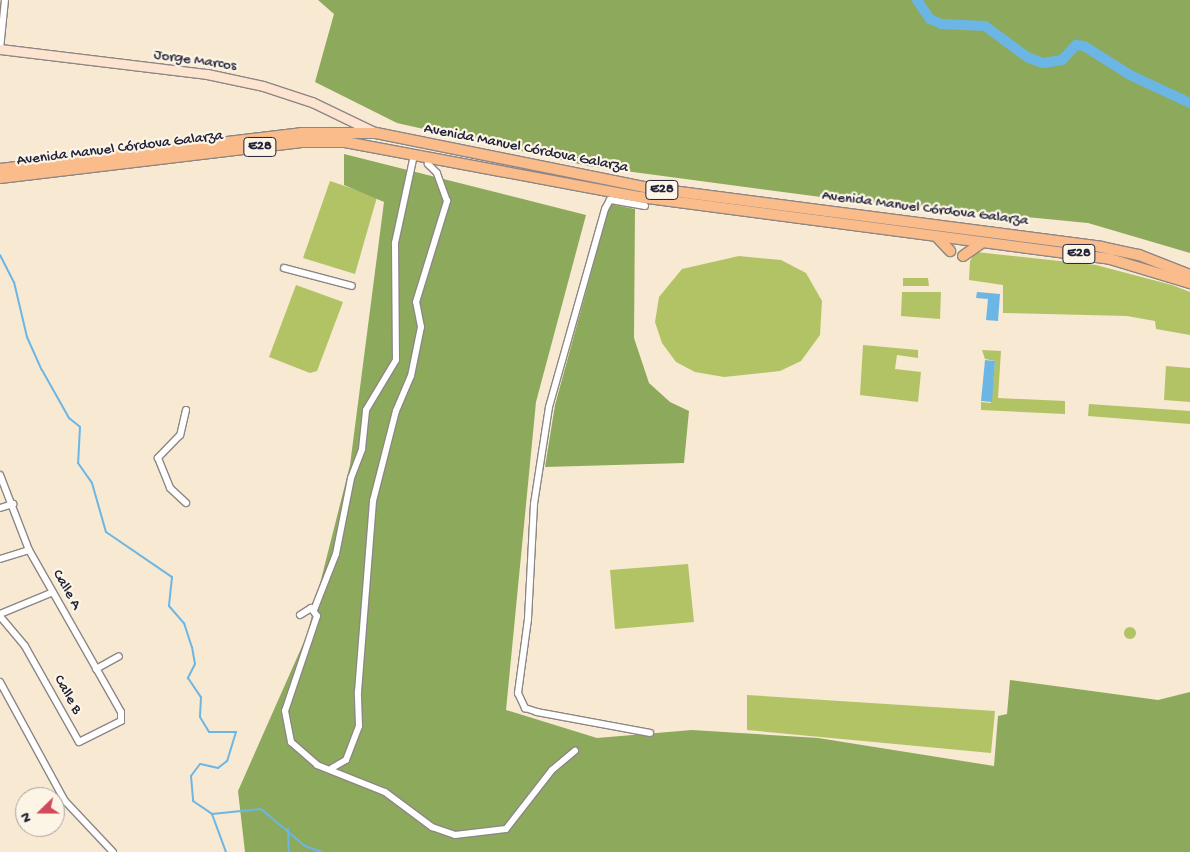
<!DOCTYPE html>
<html>
<head>
<meta charset="utf-8">
<style>
	body { margin:0 }
	#map { position:relative; width:1190px; height:852px; overflow:hidden; background:#f8e9d2; font-family:"Gochi Hand",sans-serif }
	div>[style] { position:absolute }
	[style*='--x'] { left:calc(var(--x)*1px); top:calc(var(--y)*1px); width:calc(var(--w)*1px); rotate:calc(var(--a)*1deg) }
	.green>* { inset:0; background:#b2c366 }
	.round { border-radius:50% }
	.forest>* { inset:0; background:#8da95b }
	.water>* { inset:0; background:#6cb6e5 }
	.stream>* { height:2px; margin:-1px; padding:0 1px; transform-origin:1px; border-radius:1px; background:#6cb6e5 }
	.river>* { height:10px; margin:-5px; padding:0 5px; transform-origin:5px; border-radius:5px; background:#6cb6e5 }
	.roads { filter:drop-shadow(1px 0 #8d8686) drop-shadow(-1px 0 #8d8686) drop-shadow(0 1px #8d8686) drop-shadow(0 -1px #8d8686) }
	.minor>* { height:6px; margin:-3px; padding:0 3px; transform-origin:3px; border-radius:3px; background:#fff }
	.secondary>* { height:9px; margin:-4.5px; padding:0 4.5px; transform-origin:4.5px; border-radius:4.5px; background:#fde4d0 }
	.primary>* { height:10px; margin:-5px; padding:0 5px; transform-origin:5px; border-radius:5px; background:#f9bc8a }
	span { translate:-50% -50%; white-space:nowrap; text-align:center; line-height:1.15; -webkit-text-stroke:4.5px #fcf5e5; paint-order:stroke }
	.shield-label span { padding:1px 4px; background:#fcf5e5; border:1px solid; border-radius:4px; -webkit-text-stroke-width:0 }
	.shield-label { font-size:14px; color:#22223b; font-weight:700 }
	.street-label { font-size:15px; color:#22223b }
	.north { position:absolute; left:15px; top:787px; width:50px; height:50px; box-sizing:border-box; background:#fcf5e5; border:1px solid #a5a1a1; border-radius:50%; rotate:248deg; font-size:14px; font-weight:700; line-height:20px; text-align:center; color:#22223b }
	.north::after { content:''; display:block; margin:auto; width:18px; height:22px; background:#d1495b; clip-path:polygon(50% 0,100% 100%,50% 72%,0 100%) }
</style>
</head>
<body>
<div id="map">
	<div class="green">
		<i style="clip-path:polygon(330px 181px,377px 197px,355px 274px,303px 258px)"></i>
		<i style="clip-path:polygon(976px 252px,1096px 265px,1172px 285px,1190px 292px,1190px 335px,1156px 329px,1155px 321px,1127px 316px,1003px 313px,1003px 285px,969px 280px,970px 261px)"></i>
		<i style="clip-path:polygon(739px 256px,781px 260px,806px 273px,822px 301px,820px 335px,801px 361px,780px 371px,724px 377px,695px 372px,676px 362px,662px 343px,655px 322px,659px 297px,682px 269px)"></i>
		<i style="clip-path:polygon(903px 278px,928px 278px,929px 286px,903px 286px)"></i>
		<i style="clip-path:polygon(296px 285px,343px 302px,317px 371px,310px 373px,269px 357px)"></i>
		<i style="clip-path:polygon(902px 292px,941px 292px,940px 319px,901px 316px)"></i>
		<i style="clip-path:polygon(863px 345px,918px 350px,918px 358px,897px 355px,895px 369px,921px 372px,918px 402px,860px 395px)"></i>
		<i style="clip-path:polygon(982px 350px,1001px 351px,998px 398px,1065px 401px,1065px 414px,981px 410px,981px 402px,991px 403px,995px 361px,985px 359px)"></i>
		<i style="clip-path:polygon(1166px 366px,1190px 368px,1190px 402px,1164px 400px)"></i>
		<i style="clip-path:polygon(1089px 404px,1190px 411px,1190px 424px,1088px 416px)"></i>
		<i style="clip-path:polygon(688px 564px,694px 622px,615px 629px,610px 570px)"></i>
		<i class="round" style="left:1124px;top:627px;width:12px;height:12px"></i>
		<i style="clip-path:polygon(747px 695px,995px 711px,991px 753px,747px 730px)"></i>
	</div>
	<div class="forest">
		<i style="clip-path:polygon(318px 0,1190px 0,1190px 253px,1088px 223px,821px 197px,588px 166px,397px 123px,315px 82px,334px 14px)"></i>
		<i style="clip-path:polygon(344px 154px,586px 215px,536px 402px,506px 710px,597px 738px,692px 730px,818px 738px,994px 766px,998px 716px,1007px 714px,1010px 680px,1158px 700px,1190px 692px,1190px 852px,245px 852px,238px 791px,307px 635px,350px 465px,384px 202px,344px 185px)"></i>
		<i style="clip-path:polygon(610px 204px,635px 209px,634px 338px,649px 383px,670px 402px,689px 411px,684px 463px,545px 467px,555px 405px)"></i>
	</div>
	<div class="water">
		<i style="clip-path:polygon(977px 292px,1000px 294px,998px 321px,986px 320px,988px 299px,976px 298px)"></i>
		<i style="clip-path:polygon(985px 360px,995px 361px,992px 402px,981px 401px)"></i>
	</div>
	<div class="stream">
		<i style="--x:0;--y:255;--w:30;--a:63"></i>
		<i style="--x:14;--y:282;--w:57;--a:76.7"></i>
		<i style="--x:27;--y:337;--w:36;--a:66"></i>
		<i style="--x:42;--y:370;--w:55;--a:60.6"></i>
		<i style="--x:69;--y:418;--w:14;--a:39"></i>
		<i style="--x:80;--y:427;--w:36;--a:93"></i>
		<i style="--x:78;--y:463;--w:24;--a:55"></i>
		<i style="--x:92;--y:483;--w:51;--a:74.1"></i>
		<i style="--x:106;--y:532;--w:80;--a:34.3"></i>
		<i style="--x:172;--y:577;--w:29;--a:96"></i>
		<i style="--x:169;--y:606;--w:23;--a:49"></i>
		<i style="--x:184;--y:623;--w:25;--a:72"></i>
		<i style="--x:192;--y:647;--w:17;--a:80"></i>
		<i style="--x:195;--y:664;--w:16;--a:117"></i>
		<i style="--x:188;--y:678;--w:23;--a:56"></i>
		<i style="--x:201;--y:697;--w:20;--a:93"></i>
		<i style="--x:200;--y:717;--w:17;--a:59"></i>
		<i style="--x:209;--y:732;--w:27;--a:0"></i>
		<i style="--x:236;--y:732;--w:30;--a:107"></i>
		<i style="--x:227;--y:761;--w:11;--a:142"></i>
		<i style="--x:218;--y:768;--w:18;--a:-167"></i>
		<i style="--x:200;--y:764;--w:15;--a:127"></i>
		<i style="--x:191;--y:776;--w:25;--a:85"></i>
		<i style="--x:193;--y:801;--w:23;--a:34"></i>
		<i style="--x:212;--y:814;--w:40;--a:69.8"></i>
		<i style="--x:212;--y:814;--w:49;--a:-5.8"></i>
		<i style="--x:261;--y:809;--w:57;--a:40.1"></i>
		<i style="--x:305;--y:846;--w:18;--a:19"></i>
		<i style="--x:288;--y:829;--w:23;--a:88"></i>
	</div>
	<div class="river">
		<i style="--x:917;--y:0;--w:23;--a:56"></i>
		<i style="--x:930;--y:19;--w:13;--a:23"></i>
		<i style="--x:942;--y:24;--w:43;--a:2.7"></i>
		<i style="--x:985;--y:26;--w:52;--a:36.4"></i>
		<i style="--x:1027;--y:57;--w:17;--a:21"></i>
		<i style="--x:1043;--y:63;--w:19;--a:-9"></i>
		<i style="--x:1062;--y:60;--w:21;--a:-47"></i>
		<i style="--x:1076;--y:45;--w:8;--a:7"></i>
		<i style="--x:1084;--y:46;--w:54;--a:32.2"></i>
		<i style="--x:1130;--y:75;--w:66;--a:25"></i>
	</div>
	<div class="roads">
		<div class="minor">
			<i style="--x:0;--y:49;--w:49;--a:-84.2"></i>
			<i style="--x:645;--y:206;--w:36;--a:-170"></i>
			<i style="--x:610;--y:200;--w:10;--a:119"></i>
			<i style="--x:605;--y:209;--w:206;--a:105.8"></i>
			<i style="--x:549;--y:407;--w:98;--a:98.8"></i>
			<i style="--x:534;--y:504;--w:115;--a:93"></i>
			<i style="--x:528;--y:619;--w:75;--a:97.7"></i>
			<i style="--x:518;--y:693;--w:17;--a:65"></i>
			<i style="--x:525;--y:708;--w:13;--a:18"></i>
			<i style="--x:537;--y:712;--w:115;--a:10.5"></i>
			<i style="--x:284;--y:268;--w:70;--a:14.8"></i>
			<i style="--x:186;--y:410;--w:26;--a:103"></i>
			<i style="--x:180;--y:435;--w:32;--a:134"></i>
			<i style="--x:158;--y:458;--w:32;--a:68"></i>
			<i style="--x:170;--y:488;--w:22;--a:43"></i>
			<i style="--x:0;--y:475;--w:80;--a:68.9"></i>
			<i style="--x:29;--y:550;--w:186;--a:60.4"></i>
			<i style="--x:121;--y:712;--w:9;--a:90"></i>
			<i style="--x:121;--y:721;--w:47;--a:153.4"></i>
			<i style="--x:79;--y:742;--w:110;--a:-119.4"></i>
			<i style="--x:25;--y:646;--w:39;--a:-130"></i>
			<i style="--x:0;--y:508;--w:14;--a:-17"></i>
			<i style="--x:0;--y:559;--w:30;--a:-17"></i>
			<i style="--x:314;--y:610;--w:60;--a:-68.6"></i>
			<i style="--x:336;--y:554;--w:77;--a:-78.8"></i>
			<i style="--x:351;--y:478;--w:31;--a:-69"></i>
			<i style="--x:362;--y:449;--w:39;--a:-84"></i>
			<i style="--x:366;--y:410;--w:58;--a:-59"></i>
			<i style="--x:396;--y:360;--w:117;--a:-90.5"></i>
			<i style="--x:395;--y:243;--w:85;--a:-77.8"></i>
			<i style="--x:0;--y:614;--w:57;--a:-22.5"></i>
			<i style="--x:300;--y:615;--w:13;--a:-32"></i>
			<i style="--x:311;--y:608;--w:10;--a:53"></i>
			<i style="--x:317;--y:616;--w:100;--a:108.6"></i>
			<i style="--x:285;--y:711;--w:32;--a:79"></i>
			<i style="--x:291;--y:742;--w:35;--a:41"></i>
			<i style="--x:317;--y:765;--w:73;--a:21.7"></i>
			<i style="--x:385;--y:792;--w:59;--a:36.7"></i>
			<i style="--x:432;--y:827;--w:24;--a:19"></i>
			<i style="--x:455;--y:835;--w:51;--a:-6.7"></i>
			<i style="--x:506;--y:829;--w:75;--a:-52.1"></i>
			<i style="--x:552;--y:770;--w:30;--a:-40"></i>
			<i style="--x:96;--y:669;--w:26;--a:-29"></i>
			<i style="--x:0;--y:682;--w:136;--a:61.4"></i>
			<i style="--x:65;--y:801;--w:70;--a:46.7"></i>
			<i style="--x:332;--y:768;--w:16;--a:-30"></i>
			<i style="--x:346;--y:760;--w:36;--a:-69"></i>
			<i style="--x:359;--y:726;--w:34;--a:-92"></i>
			<i style="--x:358;--y:692;--w:192;--a:-85.5"></i>
			<i style="--x:373;--y:501;--w:93;--a:-75.7"></i>
			<i style="--x:396;--y:411;--w:38;--a:-67"></i>
			<i style="--x:411;--y:376;--w:50;--a:-78.5"></i>
			<i style="--x:421;--y:327;--w:25;--a:-101"></i>
			<i style="--x:416;--y:302;--w:106;--a:-72.9"></i>
			<i style="--x:447;--y:201;--w:30;--a:-110"></i>
			<i style="--x:437;--y:173;--w:13;--a:-135"></i>
		</div>
		<div class="secondary">
			<i style="--x:0;--y:49;--w:209;--a:6.9"></i>
			<i style="--x:207;--y:74;--w:57;--a:12.1"></i>
			<i style="--x:263;--y:86;--w:52;--a:18.1"></i>
			<i style="--x:312;--y:102;--w:71;--a:25.8"></i>
		</div>
		<div class="primary">
			<i style="--x:0;--y:169;--w:303;--a:-6.8"></i>
			<i style="--x:301;--y:133;--w:75;--a:0"></i>
			<i style="--x:376;--y:133;--w:278;--a:11.4"></i>
			<i style="--x:649;--y:188;--w:456;--a:7.4"></i>
			<i style="--x:1101;--y:247;--w:39;--a:12"></i>
			<i style="--x:1139;--y:255;--w:55;--a:21.4"></i>
			<i style="--x:0;--y:178;--w:302;--a:-6.8"></i>
			<i style="--x:300;--y:142;--w:45;--a:0"></i>
			<i style="--x:345;--y:142;--w:300;--a:10.6"></i>
			<i style="--x:640;--y:197;--w:474;--a:7.5"></i>
			<i style="--x:1110;--y:259;--w:84;--a:16.7"></i>
			<i style="--x:938;--y:238;--w:18;--a:47"></i>
			<i style="--x:963;--y:256;--w:21;--a:-35"></i>
		</div>
	</div>
	<div class="shield-label">
		<span style="left:260px;top:147px">E28</span>
		<span style="left:662px;top:190px">E28</span>
		<span style="left:1079px;top:254px">E28</span>
	</div>
	<div class="street-label">
		<span style="left:195px;top:61px;rotate:8deg">Jorge Marcos</span>
		<span style="left:120px;top:149px;rotate:-7deg">Avenida Manuel Córdova Galarza</span>
		<span style="left:526px;top:149px;rotate:11deg">Avenida Manuel Córdova Galarza</span>
		<span style="left:925px;top:209px;rotate:7deg">Avenida Manuel Córdova Galarza</span>
		<span style="left:66px;top:590px;rotate:60deg">Calle A</span>
		<span style="left:67px;top:695px;rotate:61deg">Calle B</span>
	</div>
	<div class="north">N</div>
</div>
</body>
</html>
